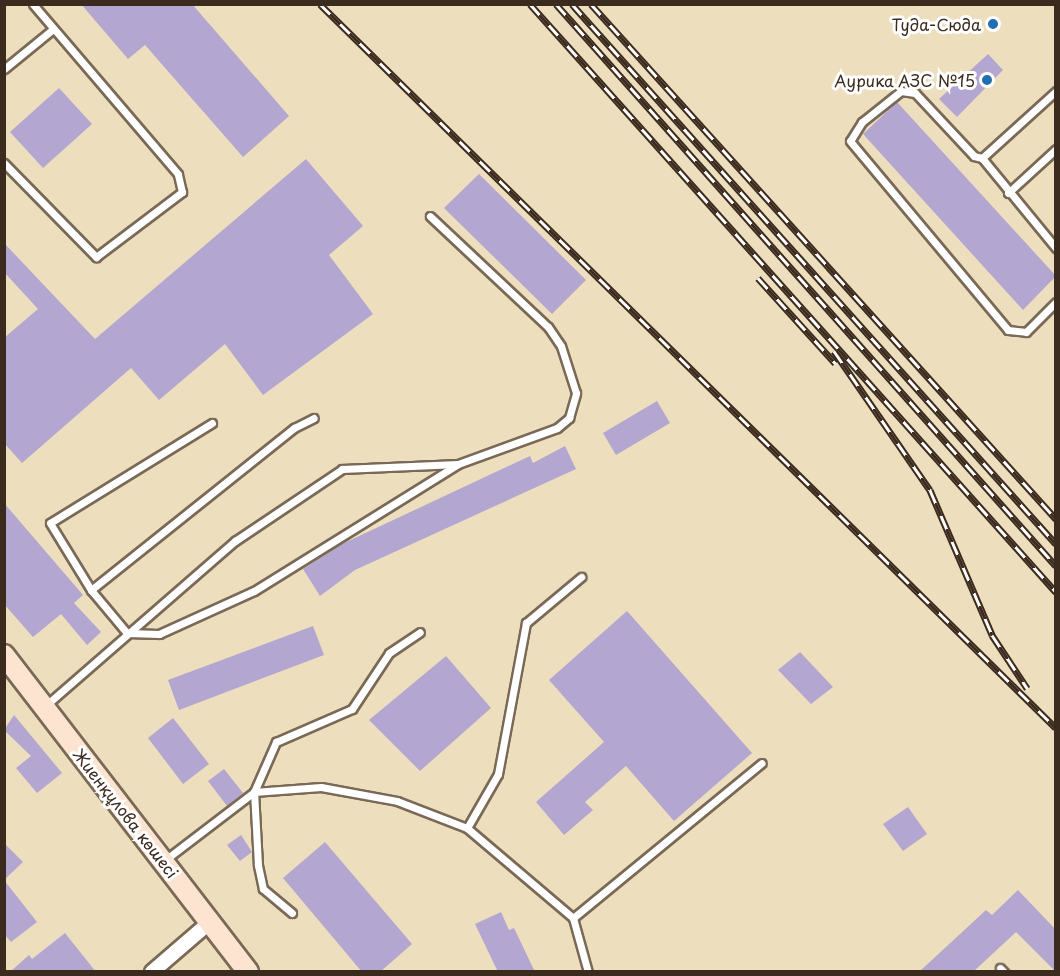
<!DOCTYPE html>
<html>
<head>
<meta charset="utf-8">
<style>
	body { margin:0 }
	#map { position:relative; width:1060px; height:976px; overflow:hidden; background:#eddfbe; font-family:"Playpen Sans",sans-serif }
	div>[style] { position:absolute }
	[style*='--x'] { left:calc(var(--x)*1px); top:calc(var(--y)*1px); width:calc(var(--w)*1px); rotate:calc(var(--a)*1deg) }
	.building>* { inset:0; background:#b3a6d0 }
	.roads { filter:drop-shadow(2px 0 #796956) drop-shadow(-2px 0 #796956) drop-shadow(0 2px #796956) drop-shadow(0 -2px #796956) }
	.lane>* { height:7px; margin:-3.5px; padding:0 3.5px; transform-origin:3.5px; border-radius:3.5px; background:#fff }
	.street>* { height:14px; margin:-7px; padding:0 7px; transform-origin:7px; border-radius:7px; background:#fff }
	.secondary>* { height:20px; margin:-10px; padding:0 10px; transform-origin:10px; border-radius:10px; background:#fde4d0 }
	.rail>* { height:7px; margin-top:-3.5px; transform-origin:0; background:repeating-linear-gradient(90deg,#fff 0 14px,#3b2a1e 0 28px); box-sizing:border-box; border-block:2px solid #3b2a1e }
	.dots>* { width:16px; height:16px; translate:-50% -50%; box-sizing:border-box; border:3px solid #fff; border-radius:50% }
	span { translate:-50% -50%; white-space:nowrap; text-align:center; line-height:1.15; -webkit-text-stroke:6px #fff; paint-order:stroke }
	.poi-label { font-size:16px; color:#3b2a1e }
	.right { translate:-100% -50%; text-align:right }
	.street-label { font-size:16px; color:#3b2a1e }
	.frame { position:absolute; inset:0; border:6px solid #3b2a1e; pointer-events:none }
</style>
</head>
<body>
<div id="map">
	<div class="building">
		<i style="clip-path:polygon(81px 4px,192px 4px,289px 116px,243px 157px,145px 45px,128px 59px)"></i>
		<i style="clip-path:polygon(988px 54px,1003px 70px,957px 117px,939px 99px)"></i>
		<i style="clip-path:polygon(59px 88px,92px 124px,43px 168px,10px 132px)"></i>
		<i style="clip-path:polygon(897px 102px,1056px 276px,1023px 310px,863px 134px)"></i>
		<i style="clip-path:polygon(306px 159px,363px 226px,329px 255px,373px 314px,263px 395px,225px 344px,159px 400px,131px 368px,22px 463px,4px 443px,4px 338px,38px 309px,4px 272px,4px 243px,95px 339px)"></i>
		<i style="clip-path:polygon(479px 174px,586px 280px,552px 314px,444px 208px)"></i>
		<i style="clip-path:polygon(657px 401px,670px 423px,616px 455px,603px 433px)"></i>
		<i style="clip-path:polygon(565px 446px,576px 469px,355px 570px,320px 596px,303px 569px,342px 544px,530px 456px,533px 463px)"></i>
		<i style="clip-path:polygon(4px 503px,83px 595px,74px 603px,101px 632px,87px 645px,61px 614px,33px 637px,4px 604px)"></i>
		<i style="clip-path:polygon(627px 611px,752px 753px,674px 821px,626px 766px,585px 802px,593px 810px,564px 835px,536px 802px,604px 742px,549px 680px)"></i>
		<i style="clip-path:polygon(313px 626px,324px 655px,179px 710px,168px 680px)"></i>
		<i style="clip-path:polygon(800px 652px,833px 687px,811px 704px,778px 670px)"></i>
		<i style="clip-path:polygon(446px 656px,491px 708px,420px 771px,369px 720px)"></i>
		<i style="clip-path:polygon(14px 715px,62px 773px,37px 793px,16px 768px,31px 756px,4px 730px)"></i>
		<i style="clip-path:polygon(173px 718px,209px 764px,183px 784px,148px 738px)"></i>
		<i style="clip-path:polygon(224px 769px,243px 793px,227px 806px,208px 781px)"></i>
		<i style="clip-path:polygon(908px 807px,927px 834px,903px 851px,883px 824px)"></i>
		<i style="clip-path:polygon(241px 835px,252px 852px,240px 861px,227px 845px)"></i>
		<i style="clip-path:polygon(325px 842px,412px 944px,380px 972px,362px 972px,283px 878px)"></i>
		<i style="clip-path:polygon(4px 843px,23px 862px,4px 880px)"></i>
		<i style="clip-path:polygon(4px 880px,37px 922px,11px 942px,4px 934px)"></i>
		<i style="clip-path:polygon(1018px 890px,1056px 930px,1056px 972px,1016px 932px,973px 972px,919px 972px,986px 910px,992px 915px)"></i>
		<i style="clip-path:polygon(501px 912px,509px 930px,514px 928px,535px 972px,498px 972px,475px 924px)"></i>
		<i style="clip-path:polygon(65px 933px,96px 972px,10px 972px,29px 955px,32px 959px)"></i>
	</div>
	<div class="roads">
		<div class="lane">
			<i style="--x:4;--y:69;--w:63;--a:-39.2"></i>
			<i style="--x:1056;--y:91;--w:100;--a:137.8"></i>
			<i style="--x:982;--y:158;--w:8;--a:-166"></i>
			<i style="--x:974;--y:156;--w:86;--a:-133.1"></i>
			<i style="--x:915;--y:93;--w:14;--a:-172"></i>
			<i style="--x:901;--y:91;--w:50;--a:141.5"></i>
			<i style="--x:862;--y:122;--w:22;--a:122"></i>
			<i style="--x:850;--y:141;--w:246;--a:50.1"></i>
			<i style="--x:1008;--y:330;--w:18;--a:6"></i>
			<i style="--x:1026;--y:332;--w:42;--a:-45"></i>
			<i style="--x:982;--y:158;--w:117;--a:50.6"></i>
			<i style="--x:4;--y:163;--w:132;--a:45.6"></i>
			<i style="--x:96;--y:257;--w:108;--a:-37.1"></i>
			<i style="--x:182;--y:192;--w:18;--a:-103"></i>
			<i style="--x:178;--y:174;--w:223;--a:-130.5"></i>
			<i style="--x:1008;--y:193;--w:65;--a:-42.5"></i>
			<i style="--x:212;--y:423;--w:190;--a:148.3"></i>
			<i style="--x:50;--y:523;--w:79;--a:58.5"></i>
			<i style="--x:91;--y:590;--w:56;--a:50.1"></i>
			<i style="--x:127;--y:633;--w:32;--a:2"></i>
			<i style="--x:159;--y:634;--w:104;--a:-24.4"></i>
			<i style="--x:254;--y:591;--w:240;--a:-31.9"></i>
			<i style="--x:91;--y:590;--w:260;--a:-38.6"></i>
			<i style="--x:294;--y:428;--w:22;--a:-27"></i>
			<i style="--x:45;--y:706;--w:252;--a:-41"></i>
			<i style="--x:235;--y:541;--w:129;--a:-33.9"></i>
			<i style="--x:342;--y:469;--w:116;--a:-2.5"></i>
			<i style="--x:458;--y:464;--w:105;--a:-20"></i>
			<i style="--x:557;--y:428;--w:16;--a:-40"></i>
			<i style="--x:569;--y:418;--w:26;--a:-74"></i>
			<i style="--x:576;--y:393;--w:49;--a:-107.7"></i>
			<i style="--x:561;--y:346;--w:23;--a:-124"></i>
			<i style="--x:548;--y:327;--w:162;--a:-136.8"></i>
			<i style="--x:467;--y:828;--w:62;--a:-60.1"></i>
			<i style="--x:498;--y:774;--w:154;--a:-79.5"></i>
			<i style="--x:526;--y:623;--w:72;--a:-39.9"></i>
			<i style="--x:165;--y:860;--w:112;--a:-37.4"></i>
			<i style="--x:254;--y:792;--w:67;--a:-4.3"></i>
			<i style="--x:321;--y:787;--w:77;--a:10.4"></i>
			<i style="--x:397;--y:801;--w:75;--a:21.1"></i>
			<i style="--x:467;--y:828;--w:139;--a:40.3"></i>
			<i style="--x:573;--y:918;--w:244;--a:-39.4"></i>
			<i style="--x:292;--y:913;--w:38;--a:-140"></i>
			<i style="--x:263;--y:889;--w:25;--a:-102"></i>
			<i style="--x:258;--y:865;--w:73;--a:-93.1"></i>
			<i style="--x:254;--y:792;--w:55;--a:-66.3"></i>
			<i style="--x:276;--y:742;--w:83;--a:-23.5"></i>
			<i style="--x:352;--y:709;--w:67;--a:-56.5"></i>
			<i style="--x:389;--y:653;--w:37;--a:-34"></i>
			<i style="--x:573;--y:918;--w:56;--a:74.5"></i>
			<i style="--x:1000;--y:968;--w:6;--a:45"></i>
		</div>
		<div class="street">
			<i style="--x:152;--y:972;--w:77;--a:-40.8"></i>
		</div>
		<div class="secondary">
			<i style="--x:4;--y:655;--w:400;--a:52.4"></i>
		</div>
	</div>
	<div class="rail">
		<i style="--x:320;--y:4;--w:1032;--a:44.53"></i>
		<i style="--x:530;--y:4;--w:789;--a:48.19"></i>
		<i style="--x:556;--y:4;--w:752;--a:48.34"></i>
		<i style="--x:572;--y:4;--w:725;--a:48.13"></i>
		<i style="--x:591;--y:4;--w:694;--a:47.92"></i>
		<i style="--x:758;--y:278;--w:115;--a:47.8"></i>
		<i style="--x:834;--y:351;--w:169;--a:55.4"></i>
		<i style="--x:930;--y:490;--w:158;--a:66.8"></i>
		<i style="--x:992;--y:635;--w:64;--a:56.6"></i>
	</div>
	<div class="dots">
		<i style="left:993px;top:24px;background:#1f6fb2"></i>
		<i style="left:987px;top:80px;background:#1f6fb2"></i>
	</div>
	<div class="poi-label">
		<span class="right" style="left:981px;top:24px">Туда-Сюда</span>
		<span class="right" style="left:975px;top:80px">Аурика АЗС №15</span>
	</div>
	<div class="street-label">
		<span style="left:126px;top:813px;rotate:52deg">Жиенқұлова көшесі</span>
	</div>
	<div class="frame"></div>
</div>
</body>
</html>
